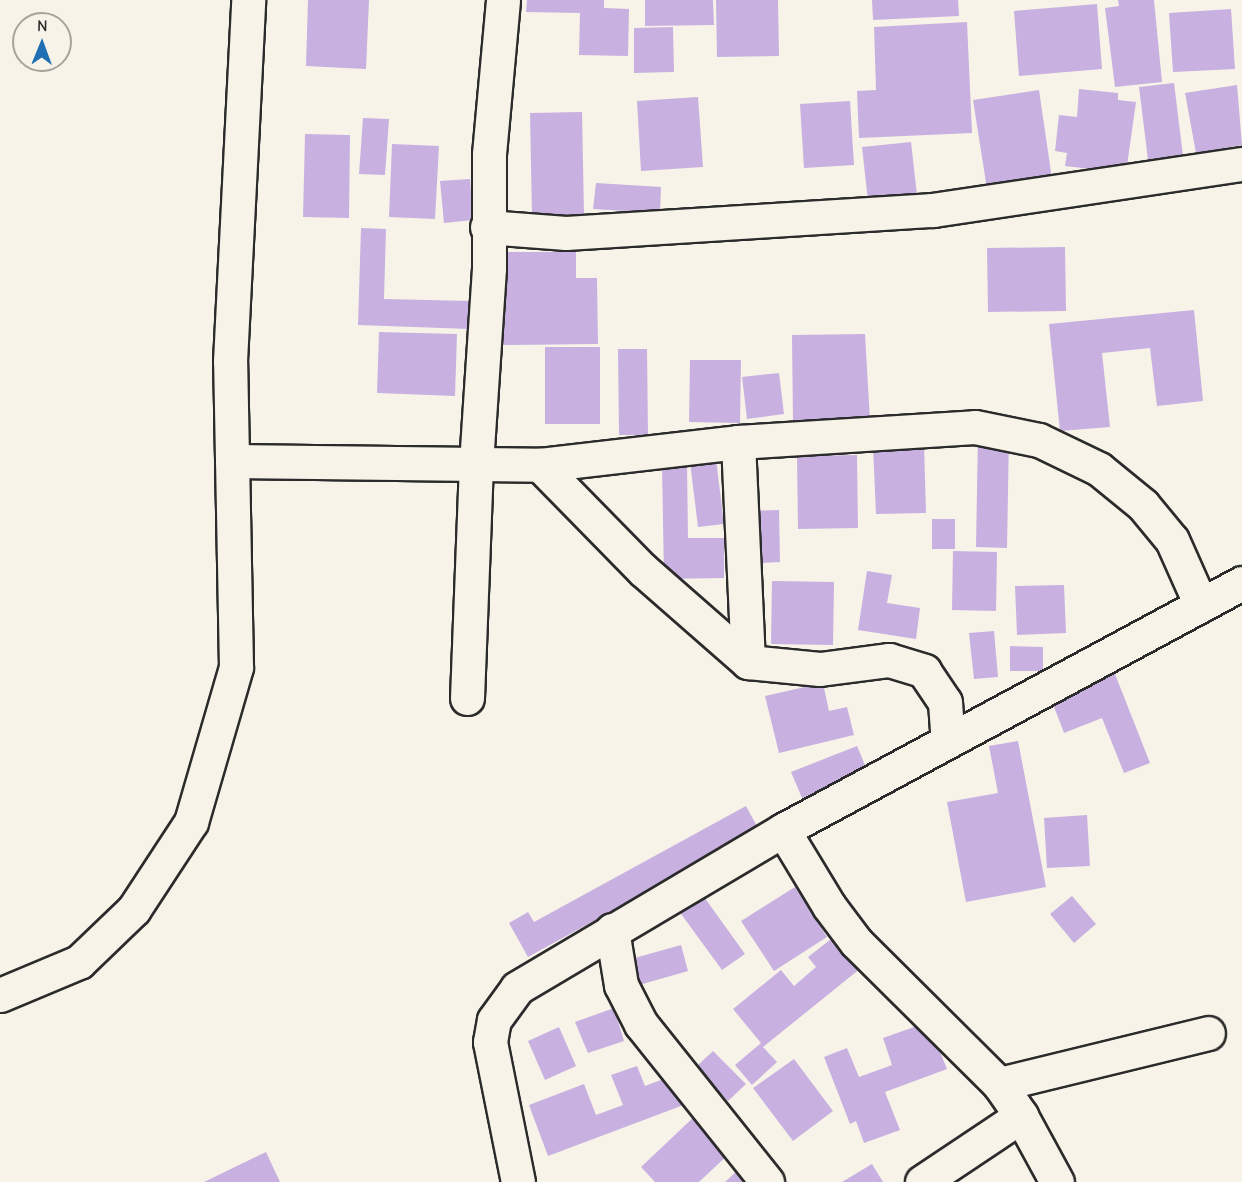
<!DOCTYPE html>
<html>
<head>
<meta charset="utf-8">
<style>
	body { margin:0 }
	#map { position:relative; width:1242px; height:1182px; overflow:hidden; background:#f7f3e8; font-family:"Comic Neue",sans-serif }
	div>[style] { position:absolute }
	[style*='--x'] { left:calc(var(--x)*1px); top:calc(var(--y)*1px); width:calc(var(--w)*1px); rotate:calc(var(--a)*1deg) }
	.building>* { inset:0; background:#c8b1e0 }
	.roads { filter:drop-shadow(2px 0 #2b2b2b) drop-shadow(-2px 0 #2b2b2b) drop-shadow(0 2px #2b2b2b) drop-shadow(0 -2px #2b2b2b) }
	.street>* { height:33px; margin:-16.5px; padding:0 16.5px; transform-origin:16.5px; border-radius:16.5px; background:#f7f3e8 }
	span { translate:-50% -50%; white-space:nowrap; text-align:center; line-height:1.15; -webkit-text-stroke:4.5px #f7f3e8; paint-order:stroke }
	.north { position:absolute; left:12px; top:12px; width:60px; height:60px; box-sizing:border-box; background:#f7f3e8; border:2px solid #a5a39c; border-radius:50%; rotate:1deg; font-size:16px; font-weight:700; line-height:24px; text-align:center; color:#2b2b2b }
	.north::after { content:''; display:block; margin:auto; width:21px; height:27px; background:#1f6fb2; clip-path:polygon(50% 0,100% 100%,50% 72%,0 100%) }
</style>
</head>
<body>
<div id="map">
	<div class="building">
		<i style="clip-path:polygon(308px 0,369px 0,366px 69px,306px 66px)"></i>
		<i style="clip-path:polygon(527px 0,604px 0,604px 8px,629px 9px,628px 56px,579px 55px,580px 13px,526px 12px)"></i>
		<i style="clip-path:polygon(645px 0,713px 0,714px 25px,645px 26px)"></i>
		<i style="clip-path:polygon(716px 0,778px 0,779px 56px,717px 57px)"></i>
		<i style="clip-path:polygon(872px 0,958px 0,959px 16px,873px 20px)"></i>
		<i style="clip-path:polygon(1118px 0,1154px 0,1162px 82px,1115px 87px,1105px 8px,1119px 6px)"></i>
		<i style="clip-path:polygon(1097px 4px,1102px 69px,1019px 76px,1014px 11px)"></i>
		<i style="clip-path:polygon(1231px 9px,1235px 69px,1173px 72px,1169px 13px)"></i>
		<i style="clip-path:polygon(967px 22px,972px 133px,859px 138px,857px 91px,876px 90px,874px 27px)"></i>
		<i style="clip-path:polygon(673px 27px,674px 72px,634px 73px,634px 28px)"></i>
		<i style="clip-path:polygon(1174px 83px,1184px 164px,1149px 168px,1139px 87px)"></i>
		<i style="clip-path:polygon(1237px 85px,1242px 145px,1196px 153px,1185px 93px)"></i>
		<i style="clip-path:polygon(1079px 89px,1118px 93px,1118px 100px,1136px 102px,1126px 173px,1065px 166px,1067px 153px,1055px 151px,1059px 115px,1077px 117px)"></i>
		<i style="clip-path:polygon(1039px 90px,1052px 179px,987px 189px,973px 100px)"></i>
		<i style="clip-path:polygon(698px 97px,703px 167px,641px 171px,637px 101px)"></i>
		<i style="clip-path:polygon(850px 101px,854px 165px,804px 168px,800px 104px)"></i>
		<i style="clip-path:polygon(582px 112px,584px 215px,532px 216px,530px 113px)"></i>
		<i style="clip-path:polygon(363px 118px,389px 119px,385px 175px,359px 174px)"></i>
		<i style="clip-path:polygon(305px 134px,350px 135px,349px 218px,303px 217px)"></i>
		<i style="clip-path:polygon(911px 142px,917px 195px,868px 201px,862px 147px)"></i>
		<i style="clip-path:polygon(392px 144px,439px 146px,435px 219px,389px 217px)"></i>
		<i style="clip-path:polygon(470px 179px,473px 220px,444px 223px,440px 181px)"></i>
		<i style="clip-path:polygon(596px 183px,661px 187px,660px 213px,593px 209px)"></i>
		<i style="clip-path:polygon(361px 228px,386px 229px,384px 299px,470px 301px,470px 329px,358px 325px)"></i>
		<i style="clip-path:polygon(1065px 247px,1066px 311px,988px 312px,987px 248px)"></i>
		<i style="clip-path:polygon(500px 252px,576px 252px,576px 278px,597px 278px,598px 344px,501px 345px)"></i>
		<i style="clip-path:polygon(1194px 310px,1203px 401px,1157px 406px,1150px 348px,1102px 353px,1110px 427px,1060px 431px,1049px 324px)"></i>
		<i style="clip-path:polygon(379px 332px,457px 334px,455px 396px,377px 393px)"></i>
		<i style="clip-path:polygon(865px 334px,870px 421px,793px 422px,792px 335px)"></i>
		<i style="clip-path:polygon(545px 347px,600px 347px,600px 424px,545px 424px)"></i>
		<i style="clip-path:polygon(618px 349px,647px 349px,648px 435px,619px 435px)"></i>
		<i style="clip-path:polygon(690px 360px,741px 360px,740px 423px,689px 422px)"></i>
		<i style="clip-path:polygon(779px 373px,784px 414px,747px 419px,742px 377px)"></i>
		<i style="clip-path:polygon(978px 434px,1009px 435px,1007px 548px,976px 547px)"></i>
		<i style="clip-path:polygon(924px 444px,926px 513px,876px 514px,873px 446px)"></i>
		<i style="clip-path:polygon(857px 455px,858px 528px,798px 529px,797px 456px)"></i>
		<i style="clip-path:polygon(716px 459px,724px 524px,698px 527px,690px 462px)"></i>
		<i style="clip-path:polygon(662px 464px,687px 464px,688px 538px,724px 538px,724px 578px,664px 579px)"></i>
		<i style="clip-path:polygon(779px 510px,780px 562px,747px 564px,745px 511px)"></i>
		<i style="clip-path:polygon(932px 519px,955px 519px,955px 549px,932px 549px)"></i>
		<i style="clip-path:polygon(953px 551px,997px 552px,996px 611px,952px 610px)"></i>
		<i style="clip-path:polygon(867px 571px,892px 575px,887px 603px,920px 608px,916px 639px,858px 630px)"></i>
		<i style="clip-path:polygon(772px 581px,834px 582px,833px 645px,771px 644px)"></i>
		<i style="clip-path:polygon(1064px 585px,1066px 633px,1017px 635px,1015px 586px)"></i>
		<i style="clip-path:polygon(994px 631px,998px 677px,974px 679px,969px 633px)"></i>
		<i style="clip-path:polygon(1010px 646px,1043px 647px,1043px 671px,1010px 671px)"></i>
		<i style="clip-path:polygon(1115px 674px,1150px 763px,1124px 773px,1102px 718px,1064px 733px,1051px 699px)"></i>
		<i style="clip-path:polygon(823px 683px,829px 711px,847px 707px,854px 735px,779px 753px,765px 696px)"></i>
		<i style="clip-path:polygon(1018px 741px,1046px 887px,966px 902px,947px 802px,998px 793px,989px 746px)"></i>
		<i style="clip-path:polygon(857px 746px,868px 772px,802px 798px,791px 772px)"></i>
		<i style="clip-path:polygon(746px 806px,759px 830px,528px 957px,509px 923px,528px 912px,534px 922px)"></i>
		<i style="clip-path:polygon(1087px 815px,1090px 866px,1047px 868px,1044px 818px)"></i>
		<i style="clip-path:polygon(795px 887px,827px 937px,774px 971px,741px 921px)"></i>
		<i style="clip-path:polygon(699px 890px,745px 954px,722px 970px,676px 907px)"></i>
		<i style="clip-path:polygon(1072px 896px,1096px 924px,1074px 943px,1050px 914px)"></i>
		<i style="clip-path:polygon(835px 936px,861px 968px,763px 1047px,777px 1062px,752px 1085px,735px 1065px,761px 1043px,733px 1009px,781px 970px,794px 986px,816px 967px,808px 957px)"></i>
		<i style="clip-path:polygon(681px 945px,688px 971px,639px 985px,631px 959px)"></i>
		<i style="clip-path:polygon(614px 1008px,624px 1041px,588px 1053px,575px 1022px)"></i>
		<i style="clip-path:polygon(928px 1022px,947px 1069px,885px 1092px,900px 1130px,864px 1143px,856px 1121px,850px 1124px,824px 1057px,847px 1048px,859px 1077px,892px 1065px,883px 1038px)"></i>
		<i style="clip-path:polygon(559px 1027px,576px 1066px,545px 1080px,528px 1041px)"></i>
		<i style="clip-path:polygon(713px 1051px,746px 1084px,728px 1101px,696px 1067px)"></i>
		<i style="clip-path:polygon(794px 1059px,833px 1111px,793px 1141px,753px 1088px)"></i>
		<i style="clip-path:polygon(637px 1066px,645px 1086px,677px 1074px,689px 1103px,548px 1156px,529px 1105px,584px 1084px,596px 1115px,623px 1105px,611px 1075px)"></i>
		<i style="clip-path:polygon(697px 1114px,732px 1151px,699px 1182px,655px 1182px,641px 1167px)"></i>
		<i style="clip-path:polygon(266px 1152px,280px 1182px,204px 1182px)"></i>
		<i style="clip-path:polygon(872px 1164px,883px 1182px,842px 1182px)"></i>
		<i style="clip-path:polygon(739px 1169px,751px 1182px,725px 1182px)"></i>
	</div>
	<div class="roads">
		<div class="street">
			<i style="--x:487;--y:227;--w:79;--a:4.3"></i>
			<i style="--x:566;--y:233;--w:368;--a:-3.6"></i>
			<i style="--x:933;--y:210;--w:312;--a:-8.5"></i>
			<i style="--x:738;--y:442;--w:220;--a:87.4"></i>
			<i style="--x:232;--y:461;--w:308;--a:0.7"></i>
			<i style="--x:540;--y:465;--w:199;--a:-6.6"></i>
			<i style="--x:738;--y:442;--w:237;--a:-3.6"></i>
			<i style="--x:975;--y:427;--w:65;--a:11.5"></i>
			<i style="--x:1039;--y:440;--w:67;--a:25.8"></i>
			<i style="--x:1099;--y:469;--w:57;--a:39.3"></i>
			<i style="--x:1143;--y:505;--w:45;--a:50.4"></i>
			<i style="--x:1172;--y:540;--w:71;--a:66"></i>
			<i style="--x:540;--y:465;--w:147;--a:45.6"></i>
			<i style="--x:643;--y:570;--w:140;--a:41.2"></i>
			<i style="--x:748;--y:662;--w:72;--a:5.6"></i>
			<i style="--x:820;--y:669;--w:70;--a:-7.4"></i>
			<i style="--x:889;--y:660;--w:37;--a:17"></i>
			<i style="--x:924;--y:671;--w:37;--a:56"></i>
			<i style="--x:945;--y:702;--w:39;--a:86"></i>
			<i style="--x:467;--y:698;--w:234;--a:-87.8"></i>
			<i style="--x:476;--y:464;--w:196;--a:-86.2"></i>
			<i style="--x:489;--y:268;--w:114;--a:-90"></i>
			<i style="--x:489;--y:154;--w:155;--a:-84.8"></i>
			<i style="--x:783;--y:830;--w:89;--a:58.8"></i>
			<i style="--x:829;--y:906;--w:45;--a:53.1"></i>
			<i style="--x:856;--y:942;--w:202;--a:44.8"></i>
			<i style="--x:999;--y:1084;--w:39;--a:55"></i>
			<i style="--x:1021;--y:1116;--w:75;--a:61.4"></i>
			<i style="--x:612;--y:930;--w:56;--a:80.7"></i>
			<i style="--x:621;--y:985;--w:44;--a:62.9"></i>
			<i style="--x:641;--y:1024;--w:202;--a:51.4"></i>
			<i style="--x:0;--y:995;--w:86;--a:-22.7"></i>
			<i style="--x:79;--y:962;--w:76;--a:-43.9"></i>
			<i style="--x:134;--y:909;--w:104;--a:-56.8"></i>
			<i style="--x:191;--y:822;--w:161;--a:-73.8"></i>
			<i style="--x:236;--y:667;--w:306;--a:-91.1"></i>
			<i style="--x:230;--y:361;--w:361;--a:-87.1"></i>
			<i style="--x:999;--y:1084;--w:215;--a:-13.7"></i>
			<i style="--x:518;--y:1182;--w:143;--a:-101.3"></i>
			<i style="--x:490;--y:1042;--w:22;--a:-80"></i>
			<i style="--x:494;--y:1020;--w:39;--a:-54"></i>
			<i style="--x:517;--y:988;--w:309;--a:-30.7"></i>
			<i style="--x:783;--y:830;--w:521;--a:-28.29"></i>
			<i style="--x:922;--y:1182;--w:119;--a:-33.7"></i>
		</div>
	</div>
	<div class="north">N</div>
</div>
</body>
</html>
